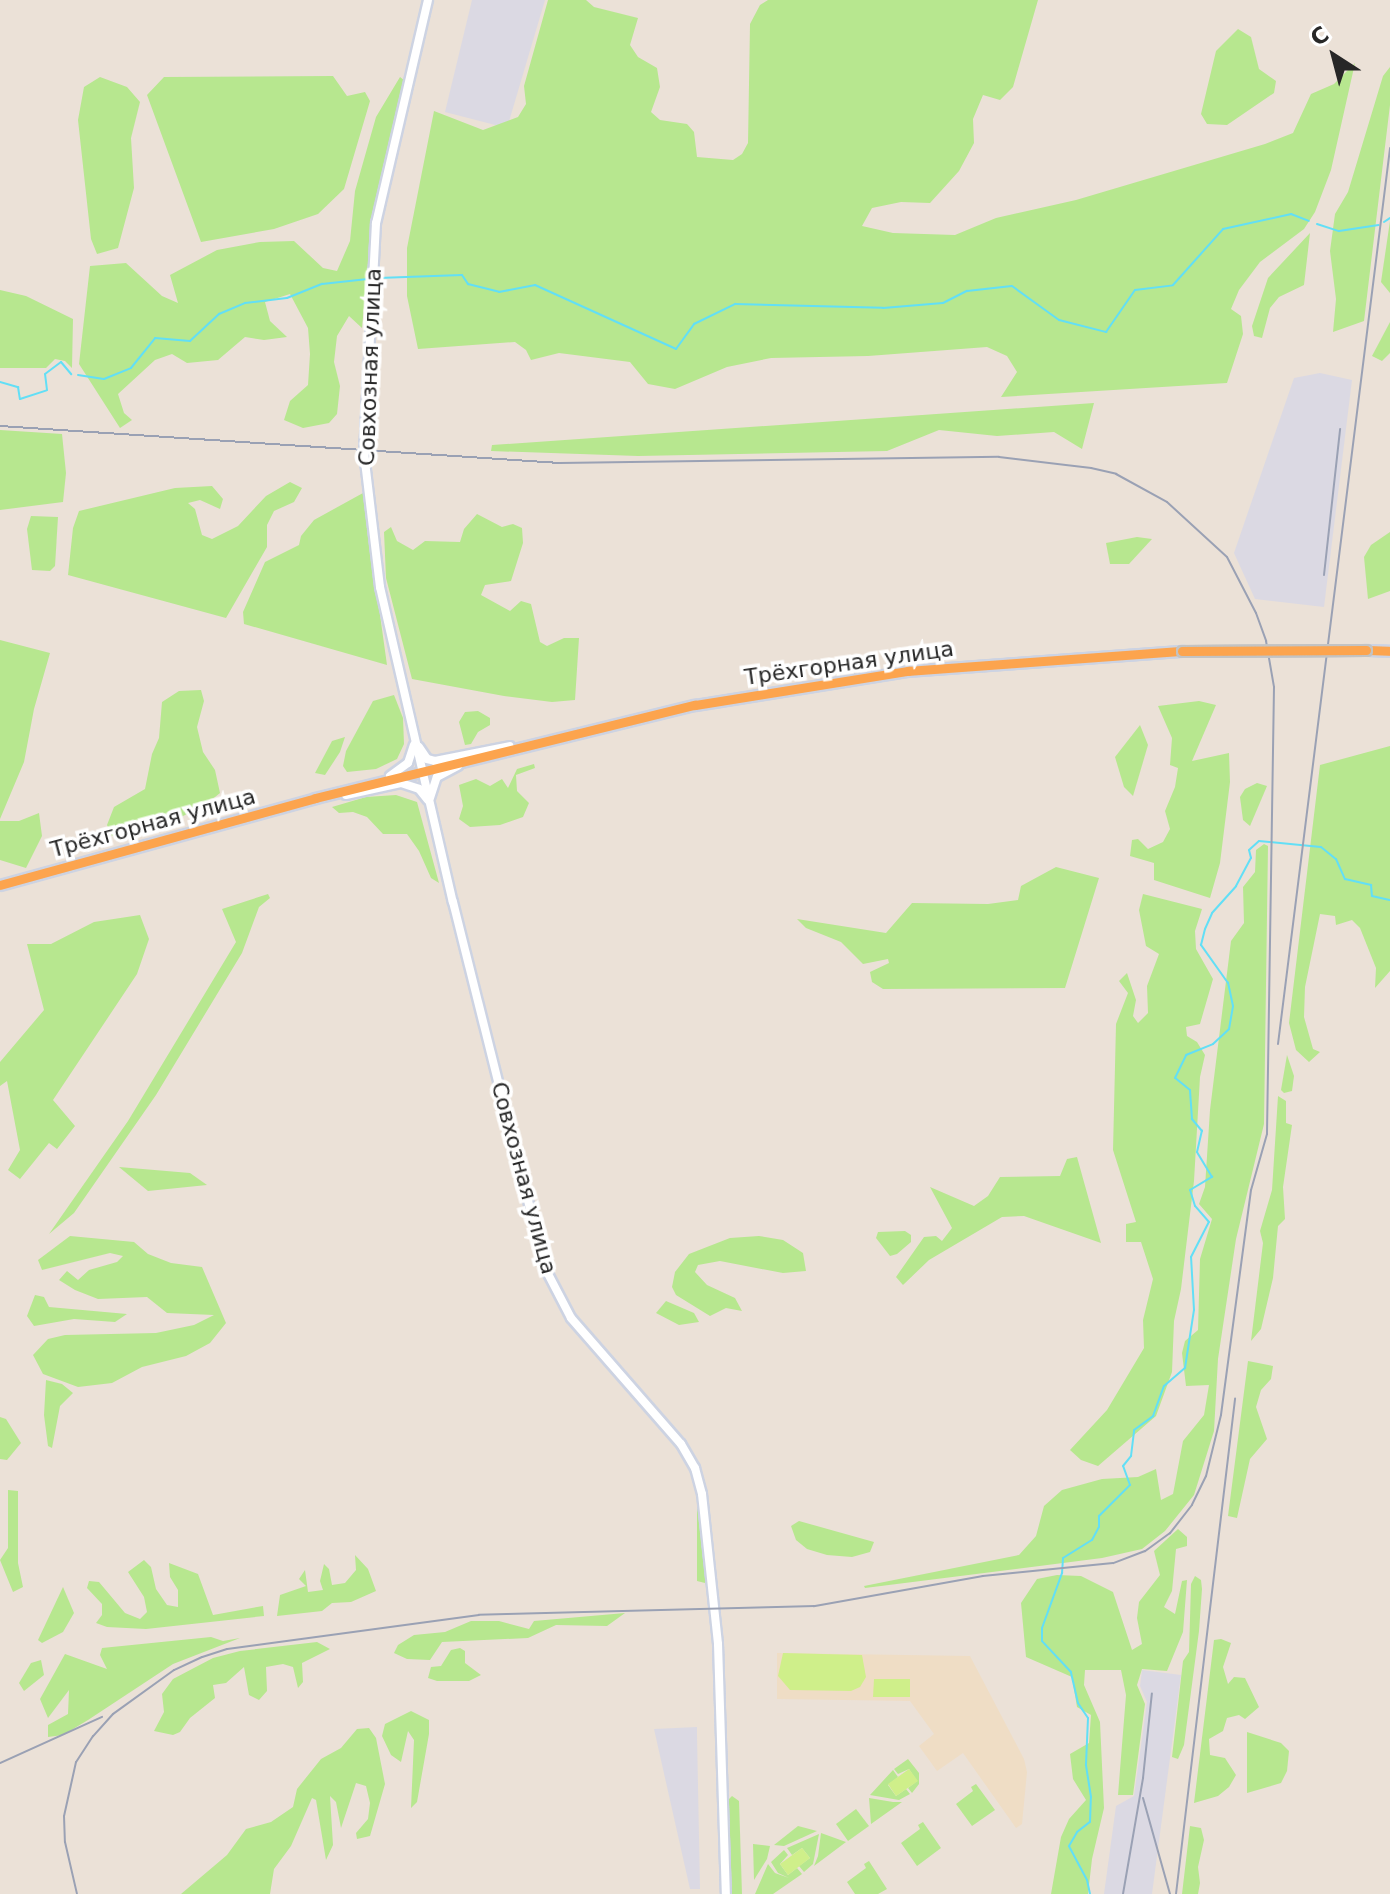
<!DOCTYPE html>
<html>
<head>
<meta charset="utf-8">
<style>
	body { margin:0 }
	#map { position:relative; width:1390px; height:1894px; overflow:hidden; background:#ebe1d7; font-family:"DejaVu Sans",sans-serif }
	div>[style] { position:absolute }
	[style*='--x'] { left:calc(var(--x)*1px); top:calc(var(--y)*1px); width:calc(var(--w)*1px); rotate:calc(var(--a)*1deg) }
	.industrial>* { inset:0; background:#dbd9e3 }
	.education>* { inset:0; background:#efddc5 }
	.green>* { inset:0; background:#b7e78f }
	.pitch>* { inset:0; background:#cfef8a }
	.stream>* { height:2px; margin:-1px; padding:0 1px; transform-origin:1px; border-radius:1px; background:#62dff6 }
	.roads { filter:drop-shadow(2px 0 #cdd3e2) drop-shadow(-2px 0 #cdd3e2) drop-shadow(0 2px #cdd3e2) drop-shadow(0 -2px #cdd3e2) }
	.secondary>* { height:8px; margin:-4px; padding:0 4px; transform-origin:4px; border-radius:4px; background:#fff }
	.trunk>* { height:9px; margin:-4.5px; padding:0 4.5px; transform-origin:4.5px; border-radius:4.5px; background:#fca44e }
	.rail>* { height:2px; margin:-1px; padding:0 1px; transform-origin:1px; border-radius:1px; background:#9aa1b4 }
	.bridges { filter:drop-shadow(2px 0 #c3c3c3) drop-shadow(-2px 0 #c3c3c3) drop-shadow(0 2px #c3c3c3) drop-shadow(0 -2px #c3c3c3) }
	.trunk-bridge>* { height:9px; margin:-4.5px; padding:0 4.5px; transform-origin:4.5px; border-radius:4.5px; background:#fca44e }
	span { translate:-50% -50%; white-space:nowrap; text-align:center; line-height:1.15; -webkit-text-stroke:7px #fff; paint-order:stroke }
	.street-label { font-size:22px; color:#272727 }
	.north { position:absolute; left:1294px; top:16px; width:80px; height:80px; -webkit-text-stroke:6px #fff; paint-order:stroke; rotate:324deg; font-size:22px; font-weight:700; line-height:32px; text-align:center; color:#272727 }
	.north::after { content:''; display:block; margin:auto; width:28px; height:36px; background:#272727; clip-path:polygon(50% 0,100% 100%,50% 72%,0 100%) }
</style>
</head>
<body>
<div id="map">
	<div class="industrial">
		<i style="clip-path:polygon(472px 0,545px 0,507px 128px,445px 112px)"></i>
		<i style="clip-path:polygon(1320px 373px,1352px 380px,1324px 607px,1255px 599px,1234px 553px,1294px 378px)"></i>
		<i style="clip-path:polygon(1142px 1670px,1181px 1675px,1152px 1894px,1104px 1894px,1116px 1806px,1134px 1796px,1147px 1702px,1140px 1686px)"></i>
		<i style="clip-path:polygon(697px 1727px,697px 1734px,700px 1889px,690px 1889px,654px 1729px)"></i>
	</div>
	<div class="education">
		<i style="clip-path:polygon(777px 1653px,970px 1656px,1024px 1759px,1027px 1772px,1022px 1824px,1016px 1828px,963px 1753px,937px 1771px,919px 1746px,934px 1734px,910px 1701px,777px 1699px)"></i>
	</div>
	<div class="green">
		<i style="clip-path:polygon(548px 0,586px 0,594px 7px,638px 18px,630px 45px,638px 57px,657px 68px,660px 87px,651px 112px,660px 120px,687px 124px,694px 132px,697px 157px,733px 160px,742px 154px,748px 143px,750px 24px,760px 5px,768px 0,1038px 0,1013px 87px,1000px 100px,983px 95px,973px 119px,974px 143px,959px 171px,930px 203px,901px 202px,872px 208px,862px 226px,893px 233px,955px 235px,996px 218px,1076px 200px,1265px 144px,1293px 133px,1311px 94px,1334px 84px,1355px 63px,1331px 170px,1315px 212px,1304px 229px,1260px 262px,1239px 290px,1231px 309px,1241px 316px,1243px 334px,1227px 383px,1001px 397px,1017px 372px,1007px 356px,987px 347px,868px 356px,771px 358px,727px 367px,675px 389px,648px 384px,630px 362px,559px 353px,531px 360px,526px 350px,515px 342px,418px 349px,407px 296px,407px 248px,434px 111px,483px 130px,518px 117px,526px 104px,524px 86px)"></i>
		<i style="clip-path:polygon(1238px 29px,1251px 37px,1259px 69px,1276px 81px,1274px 93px,1227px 125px,1207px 124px,1201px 114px,1216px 51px)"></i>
		<i style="clip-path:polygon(1390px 67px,1390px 105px,1364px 321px,1333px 332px,1336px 299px,1330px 251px,1335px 214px,1348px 192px,1383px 76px)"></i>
		<i style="clip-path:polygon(333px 76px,347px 96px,365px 92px,370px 101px,344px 189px,318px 214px,274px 229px,201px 242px,147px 95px,164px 77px)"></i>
		<i style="clip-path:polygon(100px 77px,127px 87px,140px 102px,131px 138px,134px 188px,118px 248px,97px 254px,91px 239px,78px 120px,84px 87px)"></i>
		<i style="clip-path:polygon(400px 77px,405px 81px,372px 221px,362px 328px,349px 316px,337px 336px,334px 362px,340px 386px,337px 414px,329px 423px,303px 428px,284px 420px,290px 401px,308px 385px,310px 354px,308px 328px,290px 294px,265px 302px,270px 321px,287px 337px,264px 340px,245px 337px,218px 360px,187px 363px,172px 354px,155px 360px,118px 394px,124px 413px,132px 420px,120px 428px,79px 364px,90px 266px,126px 263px,162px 296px,178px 303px,170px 275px,217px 250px,260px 242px,294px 241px,323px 268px,337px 271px,350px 241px,355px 191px,376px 117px)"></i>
		<i style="clip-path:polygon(1390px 221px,1390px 293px,1381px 282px)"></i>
		<i style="clip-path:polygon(1310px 233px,1304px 285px,1279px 297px,1270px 308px,1262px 338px,1254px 336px,1252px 326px,1268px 278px)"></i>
		<i style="clip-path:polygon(0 290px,26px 296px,73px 319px,72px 368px,65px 361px,55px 359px,46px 368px,0 368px)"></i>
		<i style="clip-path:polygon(1390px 322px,1390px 353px,1382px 361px,1372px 356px)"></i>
		<i style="clip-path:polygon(1094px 403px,1082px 449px,1054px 432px,997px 436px,939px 430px,887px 451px,638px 456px,491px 451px,492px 445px)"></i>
		<i style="clip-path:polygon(0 430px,62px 434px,66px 473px,63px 502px,0 510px)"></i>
		<i style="clip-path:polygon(290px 482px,302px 488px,294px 502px,274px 511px,267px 525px,267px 547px,226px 618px,68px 575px,73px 528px,79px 511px,175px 488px,212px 486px,223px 499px,220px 509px,200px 500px,188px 503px,195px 509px,202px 535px,212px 539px,238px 526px,266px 496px)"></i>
		<i style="clip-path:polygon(363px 493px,387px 665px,244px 624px,243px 612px,265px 562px,299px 545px,301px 536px,314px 520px)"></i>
		<i style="clip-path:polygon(477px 514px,502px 527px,513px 524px,522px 528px,523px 543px,511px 581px,485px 585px,481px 595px,510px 611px,521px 601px,531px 604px,540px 642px,547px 646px,564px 638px,579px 638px,575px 700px,552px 702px,504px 696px,412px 679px,386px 578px,384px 532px,391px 527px,397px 541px,413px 550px,425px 541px,460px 542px,464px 529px)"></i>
		<i style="clip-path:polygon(31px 516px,58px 517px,55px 566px,50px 571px,32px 570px,27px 529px)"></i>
		<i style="clip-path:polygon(1390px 532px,1390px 591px,1368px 599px,1364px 557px,1371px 545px)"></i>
		<i style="clip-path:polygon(1137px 537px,1152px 539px,1129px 564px,1110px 564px,1106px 543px)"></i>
		<i style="clip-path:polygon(0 640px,50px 653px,34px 709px,24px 762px,0 819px)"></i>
		<i style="clip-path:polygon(201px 690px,204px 701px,197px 727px,203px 752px,215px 770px,220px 793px,204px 806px,164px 825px,127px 822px,120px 833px,112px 836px,107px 825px,114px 807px,145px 789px,152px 754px,159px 738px,162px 702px,179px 691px)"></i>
		<i style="clip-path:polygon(394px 695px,403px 718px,404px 744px,397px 759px,376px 769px,347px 772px,343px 766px,346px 751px,373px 701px)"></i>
		<i style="clip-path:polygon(1199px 701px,1216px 705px,1192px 761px,1229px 753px,1230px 782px,1220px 863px,1210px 898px,1154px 880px,1154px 863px,1130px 856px,1132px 840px,1138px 839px,1148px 849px,1163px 842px,1170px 829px,1165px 811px,1175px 787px,1178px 768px,1170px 765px,1172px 738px,1158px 706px)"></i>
		<i style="clip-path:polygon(478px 711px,490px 718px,490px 725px,478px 732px,471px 744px,465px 745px,459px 722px,465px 712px)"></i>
		<i style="clip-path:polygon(1140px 725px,1148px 745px,1133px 796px,1124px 787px,1115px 757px)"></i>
		<i style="clip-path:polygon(345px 737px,340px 752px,325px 775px,315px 773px,332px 741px)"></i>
		<i style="clip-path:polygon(1390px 746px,1390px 971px,1375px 988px,1376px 968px,1360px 928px,1352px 920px,1336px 925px,1335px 916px,1320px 914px,1305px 987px,1304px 1017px,1313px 1049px,1320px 1052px,1309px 1062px,1296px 1050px,1289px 1023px,1320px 765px)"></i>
		<i style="clip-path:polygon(534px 764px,535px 768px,516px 775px,517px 791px,529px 803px,523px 817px,500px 825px,470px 827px,459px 819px,463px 806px,459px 785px,476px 779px,490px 786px,502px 779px,508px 788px,517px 769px)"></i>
		<i style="clip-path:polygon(1257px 783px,1267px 786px,1250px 826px,1243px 820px,1240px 797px,1245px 789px)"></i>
		<i style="clip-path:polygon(396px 795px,417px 802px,439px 883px,431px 878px,419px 851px,407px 834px,383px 834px,367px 817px,353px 812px,339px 813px,332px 807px,366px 797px)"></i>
		<i style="clip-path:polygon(39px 813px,42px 836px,26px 868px,0 860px,0 821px,19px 821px)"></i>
		<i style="clip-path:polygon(1264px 844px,1268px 846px,1264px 1124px,1236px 1239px,1218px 1359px,1214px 1431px,1194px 1495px,1165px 1531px,1142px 1549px,1102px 1558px,865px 1588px,864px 1586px,1019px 1555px,1036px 1536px,1044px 1506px,1062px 1490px,1102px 1479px,1138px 1477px,1156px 1469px,1161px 1500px,1173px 1494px,1183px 1441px,1204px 1415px,1209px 1385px,1186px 1386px,1182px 1353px,1185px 1341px,1198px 1330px,1200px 1259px,1212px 1219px,1199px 1204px,1205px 1187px,1210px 1110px,1231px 941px,1244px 923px,1243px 887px,1255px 872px,1256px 850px)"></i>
		<i style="clip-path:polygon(1056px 867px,1099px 878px,1065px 988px,883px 989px,872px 982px,870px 972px,889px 963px,888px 959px,863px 964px,841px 942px,806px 928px,797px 919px,886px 933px,912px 903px,988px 904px,1018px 900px,1021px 886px)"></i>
		<i style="clip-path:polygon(268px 894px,270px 898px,259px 907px,242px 953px,156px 1095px,74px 1213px,49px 1234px,128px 1121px,236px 942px,222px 909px)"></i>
		<i style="clip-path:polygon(1143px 894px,1202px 909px,1195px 931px,1196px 949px,1213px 979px,1200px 1024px,1186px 1027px,1187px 1036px,1197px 1042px,1205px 1055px,1200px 1077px,1194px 1181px,1181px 1289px,1174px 1321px,1172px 1372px,1156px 1416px,1098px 1466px,1081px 1460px,1070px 1450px,1107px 1410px,1144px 1348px,1143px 1320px,1153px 1279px,1141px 1242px,1126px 1242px,1126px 1224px,1136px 1222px,1113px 1150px,1116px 1024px,1128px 993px,1119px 981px,1127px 973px,1136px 1000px,1133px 1016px,1138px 1023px,1148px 1013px,1147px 986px,1159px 954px,1146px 946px,1139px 910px)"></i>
		<i style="clip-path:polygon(140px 915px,149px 939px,137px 974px,53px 1100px,75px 1126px,57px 1149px,49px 1143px,20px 1179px,8px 1170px,20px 1150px,7px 1081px,0 1086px,0 1062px,44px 1010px,27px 944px,51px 944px,94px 922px)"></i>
		<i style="clip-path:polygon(1287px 1055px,1294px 1076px,1292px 1091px,1284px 1093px,1281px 1090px)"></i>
		<i style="clip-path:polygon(1278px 1096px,1286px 1101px,1286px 1123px,1292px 1125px,1283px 1187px,1285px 1219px,1278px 1226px,1273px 1278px,1261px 1329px,1251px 1341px,1263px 1243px,1260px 1231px,1272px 1190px)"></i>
		<i style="clip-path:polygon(1077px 1157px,1101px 1243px,1024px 1216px,1002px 1217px,929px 1260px,903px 1285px,896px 1277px,924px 1237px,936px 1236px,942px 1241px,952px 1228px,930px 1187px,974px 1206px,988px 1196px,1000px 1177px,1060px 1176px,1067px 1159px)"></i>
		<i style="clip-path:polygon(119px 1167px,190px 1173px,207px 1185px,148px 1191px)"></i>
		<i style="clip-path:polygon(905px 1231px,911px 1235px,911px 1242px,897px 1254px,890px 1256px,876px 1238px,878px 1232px)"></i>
		<i style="clip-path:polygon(70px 1236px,134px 1242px,148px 1254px,171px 1263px,202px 1267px,226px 1323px,210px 1343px,186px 1356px,142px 1367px,112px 1383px,78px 1387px,43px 1374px,33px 1355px,48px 1339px,65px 1335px,156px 1333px,194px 1325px,214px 1315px,167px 1313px,147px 1297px,98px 1299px,75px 1290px,59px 1280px,67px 1271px,78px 1280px,89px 1270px,117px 1262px,123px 1256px,110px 1253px,42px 1270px,38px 1260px)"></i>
		<i style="clip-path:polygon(759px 1236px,783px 1240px,803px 1253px,806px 1271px,783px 1273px,720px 1261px,698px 1265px,695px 1272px,707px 1285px,735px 1298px,742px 1311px,726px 1308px,710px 1316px,676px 1295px,672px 1287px,675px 1272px,689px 1254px,730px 1238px)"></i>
		<i style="clip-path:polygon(35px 1295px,44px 1297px,49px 1307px,127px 1314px,115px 1322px,74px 1319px,34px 1326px,27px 1316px)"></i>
		<i style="clip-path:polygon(666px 1301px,694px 1313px,699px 1322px,679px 1325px,656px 1313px)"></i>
		<i style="clip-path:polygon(1248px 1361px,1273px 1366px,1271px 1379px,1261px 1390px,1256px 1407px,1267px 1439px,1250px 1459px,1237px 1518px,1228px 1516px)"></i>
		<i style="clip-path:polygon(46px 1380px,62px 1384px,73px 1393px,60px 1406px,52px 1448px,48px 1446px,44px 1415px)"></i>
		<i style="clip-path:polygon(0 1417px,6px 1419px,21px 1443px,7px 1460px,0 1459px)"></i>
		<i style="clip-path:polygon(8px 1490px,18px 1491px,18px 1563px,23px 1587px,13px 1592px,0 1560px,8px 1548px)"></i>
		<i style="clip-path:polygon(697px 1505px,706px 1549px,709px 1584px,697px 1581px)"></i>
		<i style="clip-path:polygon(799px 1521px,874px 1542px,870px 1552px,852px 1557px,827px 1555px,807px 1549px,796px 1540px,791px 1526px)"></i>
		<i style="clip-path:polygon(1178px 1529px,1187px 1537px,1187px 1546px,1176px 1549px,1172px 1591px,1164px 1607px,1175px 1614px,1182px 1581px,1187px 1580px,1183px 1632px,1167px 1671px,1142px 1669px,1137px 1685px,1145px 1704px,1133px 1795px,1118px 1795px,1126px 1695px,1121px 1670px,1085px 1670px,1084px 1685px,1100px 1722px,1104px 1808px,1092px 1859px,1088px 1894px,1051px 1894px,1061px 1837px,1069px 1819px,1086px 1800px,1073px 1779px,1070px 1754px,1089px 1743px,1091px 1715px,1077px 1707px,1072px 1677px,1026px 1657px,1021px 1603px,1037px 1579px,1057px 1575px,1081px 1576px,1113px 1592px,1132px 1650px,1142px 1644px,1137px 1618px,1139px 1602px,1160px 1575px,1154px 1551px)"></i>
		<i style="clip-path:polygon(355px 1555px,368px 1569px,376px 1591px,351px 1602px,332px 1603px,322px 1611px,277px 1616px,280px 1595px,306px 1586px,299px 1579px,305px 1570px,308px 1592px,323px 1590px,320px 1581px,324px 1564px,329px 1569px,332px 1585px,345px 1583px,356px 1570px)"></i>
		<i style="clip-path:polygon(144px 1560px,151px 1567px,156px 1589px,167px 1605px,178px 1607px,178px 1590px,170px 1577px,169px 1563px,198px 1574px,213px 1615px,263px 1606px,264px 1616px,146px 1629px,107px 1627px,96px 1623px,102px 1615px,102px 1604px,87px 1588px,89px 1581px,99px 1582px,125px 1613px,140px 1619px,147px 1612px,144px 1597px,128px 1572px)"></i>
		<i style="clip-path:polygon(1195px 1576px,1201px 1580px,1202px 1589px,1199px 1631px,1184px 1745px,1178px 1759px,1172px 1757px,1183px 1661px,1189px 1652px,1191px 1584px)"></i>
		<i style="clip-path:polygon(63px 1587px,74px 1613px,63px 1632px,42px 1643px,38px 1640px)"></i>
		<i style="clip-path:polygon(625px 1613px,607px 1626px,556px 1625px,528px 1638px,442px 1642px,430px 1660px,407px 1659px,394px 1653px,398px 1645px,414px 1635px,445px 1632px,471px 1621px,499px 1621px,529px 1629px,534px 1621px)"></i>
		<i style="clip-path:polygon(211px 1637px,223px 1641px,240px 1638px,173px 1664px,88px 1720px,63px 1735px,48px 1737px,48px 1725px,68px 1714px,69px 1690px,48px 1718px,40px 1699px,65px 1654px,107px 1669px,100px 1655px,102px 1648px)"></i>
		<i style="clip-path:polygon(1221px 1639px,1231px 1643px,1223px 1667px,1228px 1684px,1234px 1677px,1245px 1678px,1259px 1707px,1245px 1719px,1239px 1715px,1227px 1718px,1223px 1731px,1209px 1739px,1210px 1755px,1225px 1758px,1236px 1775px,1229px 1787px,1218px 1796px,1194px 1803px,1214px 1640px)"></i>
		<i style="clip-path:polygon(317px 1642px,330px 1649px,302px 1663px,303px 1682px,298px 1688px,293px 1667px,283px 1664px,266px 1667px,267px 1691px,259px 1700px,249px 1695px,244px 1667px,226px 1683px,213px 1685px,215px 1698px,190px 1718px,180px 1732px,173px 1735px,154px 1731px,164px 1712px,162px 1694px,173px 1679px,213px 1658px,240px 1651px)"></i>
		<i style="clip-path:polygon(460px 1648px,465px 1651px,465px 1663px,481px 1675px,469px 1681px,437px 1681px,428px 1678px,431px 1667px,441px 1666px,451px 1650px)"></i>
		<i style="clip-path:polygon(41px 1660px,44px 1675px,24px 1691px,19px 1683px,31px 1663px)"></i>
		<i style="clip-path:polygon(411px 1711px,429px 1720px,429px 1734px,417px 1802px,411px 1808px,414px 1740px,408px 1731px,401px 1762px,391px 1755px,382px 1736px,385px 1724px)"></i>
		<i style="clip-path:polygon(369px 1728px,376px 1738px,385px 1784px,370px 1836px,357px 1839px,356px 1833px,368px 1819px,370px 1803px,366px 1786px,356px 1783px,341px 1828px,336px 1802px,330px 1796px,333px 1845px,326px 1860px,316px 1800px,312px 1798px,291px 1846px,274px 1869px,270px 1894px,181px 1894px,227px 1855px,246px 1829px,271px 1822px,293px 1807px,297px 1789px,321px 1759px,341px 1748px,357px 1729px)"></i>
		<i style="clip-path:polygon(1247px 1732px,1281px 1743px,1289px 1751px,1287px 1771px,1281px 1783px,1247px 1793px)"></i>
		<i style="clip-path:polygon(908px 1759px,919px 1773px,919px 1784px,912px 1793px,908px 1788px,917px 1781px,909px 1769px,898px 1774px,894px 1769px)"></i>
		<i style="clip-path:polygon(893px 1770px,898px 1777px,888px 1785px,896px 1796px,906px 1789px,910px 1794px,899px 1800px,870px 1795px)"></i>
		<i style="clip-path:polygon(976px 1784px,995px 1810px,972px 1826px,956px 1804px,973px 1791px,971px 1787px)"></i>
		<i style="clip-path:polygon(732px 1796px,739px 1801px,742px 1894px,730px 1894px,727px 1801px)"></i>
		<i style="clip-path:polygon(869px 1798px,893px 1802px,902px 1802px,871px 1824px)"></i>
		<i style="clip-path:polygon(856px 1809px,869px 1826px,848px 1841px,836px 1824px)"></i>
		<i style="clip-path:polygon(923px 1822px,941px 1848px,917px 1866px,901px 1843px,920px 1829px,918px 1825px)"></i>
		<i style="clip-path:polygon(798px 1826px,817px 1831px,784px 1846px,774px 1845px)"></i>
		<i style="clip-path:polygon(1190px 1826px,1201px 1828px,1204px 1840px,1198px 1867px,1200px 1883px,1198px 1894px,1182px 1894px)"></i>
		<i style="clip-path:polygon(821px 1833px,846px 1842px,814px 1866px,818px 1856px)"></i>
		<i style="clip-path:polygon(819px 1834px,813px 1864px,804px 1872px,799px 1866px,810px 1858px,802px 1848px,792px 1855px,787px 1848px)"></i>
		<i style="clip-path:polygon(753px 1844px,770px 1846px,767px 1859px,754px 1880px)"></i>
		<i style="clip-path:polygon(784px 1850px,788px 1855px,780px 1864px,788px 1875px,797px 1868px,802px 1874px,773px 1894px,755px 1894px,768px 1864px,775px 1873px,789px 1878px,778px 1873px,771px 1862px)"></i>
		<i style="clip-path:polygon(869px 1861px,887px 1889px,878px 1894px,855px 1894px,847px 1882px,866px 1868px,864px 1864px)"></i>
	</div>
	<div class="pitch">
		<i style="clip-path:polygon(783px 1653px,862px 1655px,866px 1677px,860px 1687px,851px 1691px,790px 1690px,778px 1676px)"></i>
		<i style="clip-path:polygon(874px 1679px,910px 1679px,910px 1697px,873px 1697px)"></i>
		<i style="clip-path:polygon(909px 1769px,918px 1781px,896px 1796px,888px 1784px)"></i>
		<i style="clip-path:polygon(802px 1848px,810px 1858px,788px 1875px,780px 1864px)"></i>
	</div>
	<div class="stream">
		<i style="--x:1384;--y:222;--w:7;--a:-34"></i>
		<i style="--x:1317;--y:224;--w:23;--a:18"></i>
		<i style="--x:1339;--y:231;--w:40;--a:-8.5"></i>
		<i style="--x:378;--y:278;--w:84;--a:-2"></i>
		<i style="--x:462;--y:275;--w:11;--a:56"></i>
		<i style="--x:468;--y:284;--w:32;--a:14"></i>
		<i style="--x:499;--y:292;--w:37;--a:-11"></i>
		<i style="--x:535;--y:285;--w:155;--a:24.4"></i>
		<i style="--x:676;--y:349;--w:31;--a:-54"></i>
		<i style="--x:694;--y:324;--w:46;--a:-26"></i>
		<i style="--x:735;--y:304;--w:148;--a:1.5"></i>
		<i style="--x:883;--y:308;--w:60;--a:-4.8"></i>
		<i style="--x:943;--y:303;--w:27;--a:-27"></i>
		<i style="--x:967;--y:291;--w:45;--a:-6.3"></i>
		<i style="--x:1012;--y:286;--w:58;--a:35.9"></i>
		<i style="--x:1059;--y:320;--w:49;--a:14.3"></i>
		<i style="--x:1106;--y:332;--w:51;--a:-55.4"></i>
		<i style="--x:1135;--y:290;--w:38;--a:-7"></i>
		<i style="--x:1173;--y:285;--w:75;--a:-48.2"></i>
		<i style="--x:1223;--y:229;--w:70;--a:-12.4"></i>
		<i style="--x:1291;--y:214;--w:19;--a:21"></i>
		<i style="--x:78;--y:375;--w:26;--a:9"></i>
		<i style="--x:104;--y:379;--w:29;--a:-22"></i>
		<i style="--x:131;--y:368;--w:38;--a:-51"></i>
		<i style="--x:155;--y:338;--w:35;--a:5"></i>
		<i style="--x:190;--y:341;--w:40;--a:-43"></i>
		<i style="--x:219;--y:314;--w:28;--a:-23"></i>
		<i style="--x:245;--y:303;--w:42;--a:-6.8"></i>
		<i style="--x:287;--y:298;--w:38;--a:-22"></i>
		<i style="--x:322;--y:284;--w:46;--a:-6.2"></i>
		<i style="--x:0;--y:382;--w:19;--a:16"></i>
		<i style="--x:18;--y:387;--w:12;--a:81"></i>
		<i style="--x:20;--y:399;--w:28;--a:-18"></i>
		<i style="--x:47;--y:390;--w:16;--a:-97"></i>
		<i style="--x:45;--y:374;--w:20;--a:-37"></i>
		<i style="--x:61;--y:362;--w:16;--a:50"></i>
		<i style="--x:1090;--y:1894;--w:14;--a:-102"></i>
		<i style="--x:1087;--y:1880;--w:38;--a:-118"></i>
		<i style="--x:1069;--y:1846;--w:16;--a:-60"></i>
		<i style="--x:1077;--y:1832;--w:16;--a:-38"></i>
		<i style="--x:1090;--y:1822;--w:25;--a:-88"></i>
		<i style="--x:1091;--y:1797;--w:33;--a:-99"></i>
		<i style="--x:1086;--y:1764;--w:46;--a:-87.5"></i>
		<i style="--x:1088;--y:1718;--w:18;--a:-124"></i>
		<i style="--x:1078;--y:1703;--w:32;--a:-103"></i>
		<i style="--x:1071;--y:1672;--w:42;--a:-133.1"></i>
		<i style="--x:1042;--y:1641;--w:13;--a:-90"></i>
		<i style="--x:1042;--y:1628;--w:59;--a:-70"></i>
		<i style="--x:1062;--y:1573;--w:15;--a:-86"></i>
		<i style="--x:1063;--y:1558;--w:34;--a:-32"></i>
		<i style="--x:1092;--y:1540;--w:15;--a:-62"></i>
		<i style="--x:1099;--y:1527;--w:11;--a:-90"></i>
		<i style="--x:1099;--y:1516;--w:44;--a:-45"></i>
		<i style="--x:1130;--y:1485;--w:20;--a:-110"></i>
		<i style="--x:1123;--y:1466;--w:13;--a:-51"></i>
		<i style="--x:1131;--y:1456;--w:26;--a:-83"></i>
		<i style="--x:1134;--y:1430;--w:24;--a:-36"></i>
		<i style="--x:1153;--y:1416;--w:32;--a:-70"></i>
		<i style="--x:1164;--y:1386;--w:28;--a:-41"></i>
		<i style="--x:1185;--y:1368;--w:59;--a:-81.2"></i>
		<i style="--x:1194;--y:1310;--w:53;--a:-93.2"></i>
		<i style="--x:1191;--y:1257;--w:39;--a:-63"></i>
		<i style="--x:1209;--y:1222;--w:21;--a:-131"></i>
		<i style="--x:1195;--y:1206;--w:17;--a:-107"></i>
		<i style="--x:1190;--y:1190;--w:26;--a:-31"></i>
		<i style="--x:1212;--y:1177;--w:29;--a:-121"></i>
		<i style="--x:1197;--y:1152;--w:22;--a:-77"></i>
		<i style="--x:1202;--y:1131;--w:16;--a:-130"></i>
		<i style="--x:1192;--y:1119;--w:29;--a:-94"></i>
		<i style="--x:1190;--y:1090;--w:19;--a:-141"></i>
		<i style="--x:1175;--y:1078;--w:25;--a:-64"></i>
		<i style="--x:1186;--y:1055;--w:29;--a:-22"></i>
		<i style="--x:1213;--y:1044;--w:22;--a:-43"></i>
		<i style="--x:1229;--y:1029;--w:23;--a:-80"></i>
		<i style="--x:1233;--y:1006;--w:24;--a:-102"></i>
		<i style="--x:1228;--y:983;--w:47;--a:-125.4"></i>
		<i style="--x:1201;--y:945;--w:16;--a:-76"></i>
		<i style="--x:1205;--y:929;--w:17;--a:-66"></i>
		<i style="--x:1212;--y:913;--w:36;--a:-48"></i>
		<i style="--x:1236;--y:886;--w:32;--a:-62"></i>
		<i style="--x:1251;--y:858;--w:8;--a:-104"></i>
		<i style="--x:1249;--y:850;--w:13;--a:-42"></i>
		<i style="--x:1259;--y:841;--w:62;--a:5.5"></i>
		<i style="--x:1321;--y:847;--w:19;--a:39"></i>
		<i style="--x:1336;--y:859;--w:22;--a:66"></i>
		<i style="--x:1345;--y:879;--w:27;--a:13"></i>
		<i style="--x:1371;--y:885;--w:11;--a:85"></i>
		<i style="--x:1372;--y:896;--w:18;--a:13"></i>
	</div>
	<div class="roads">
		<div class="secondary">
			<i style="--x:428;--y:0;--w:229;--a:103.1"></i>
			<i style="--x:376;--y:223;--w:230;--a:93"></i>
			<i style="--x:364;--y:453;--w:135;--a:83.2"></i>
			<i style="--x:380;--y:587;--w:323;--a:77"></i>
			<i style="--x:453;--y:902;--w:377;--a:75.9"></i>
			<i style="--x:545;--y:1268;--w:56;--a:62.5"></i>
			<i style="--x:571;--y:1318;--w:167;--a:48.9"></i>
			<i style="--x:681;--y:1444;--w:28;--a:60"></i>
			<i style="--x:695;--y:1468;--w:27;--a:75"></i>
			<i style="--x:702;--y:1494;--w:151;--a:83.9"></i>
			<i style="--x:718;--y:1644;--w:250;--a:88.2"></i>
			<i style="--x:419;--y:747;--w:14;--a:56"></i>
			<i style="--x:427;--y:759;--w:8;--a:14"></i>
			<i style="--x:435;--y:761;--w:76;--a:-11.3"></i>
			<i style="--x:390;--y:776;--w:22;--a:-36"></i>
			<i style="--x:408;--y:763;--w:19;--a:-72"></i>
			<i style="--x:346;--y:795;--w:56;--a:-12.3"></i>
			<i style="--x:401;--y:783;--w:19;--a:18"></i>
			<i style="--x:419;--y:789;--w:14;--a:51"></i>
			<i style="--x:430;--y:798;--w:22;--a:-72"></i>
			<i style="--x:437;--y:777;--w:24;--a:-28"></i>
		</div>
		<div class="trunk">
			<i style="--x:1366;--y:650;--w:24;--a:2"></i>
			<i style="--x:0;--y:885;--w:327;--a:-15.4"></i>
			<i style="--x:315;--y:798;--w:391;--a:-13.8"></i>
			<i style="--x:695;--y:705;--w:216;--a:-9.1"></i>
			<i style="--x:908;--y:671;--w:275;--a:-4.2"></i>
		</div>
	</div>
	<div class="rail">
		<i style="--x:0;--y:426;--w:561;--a:3.78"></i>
		<i style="--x:560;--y:463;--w:439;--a:-0.8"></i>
		<i style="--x:999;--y:457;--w:93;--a:6.8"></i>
		<i style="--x:1091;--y:468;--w:26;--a:13"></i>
		<i style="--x:1116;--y:474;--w:58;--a:28.8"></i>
		<i style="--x:1167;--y:502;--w:81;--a:42.5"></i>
		<i style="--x:1227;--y:557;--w:63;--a:62.6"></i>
		<i style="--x:1256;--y:613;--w:30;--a:70"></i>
		<i style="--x:1266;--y:641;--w:47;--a:80.1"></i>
		<i style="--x:1274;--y:687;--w:447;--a:90.9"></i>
		<i style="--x:1267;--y:1134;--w:58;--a:105.9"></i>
		<i style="--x:1251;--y:1190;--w:227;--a:97.6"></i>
		<i style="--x:1221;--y:1415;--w:63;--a:103.8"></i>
		<i style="--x:1206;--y:1476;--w:32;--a:116"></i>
		<i style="--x:1192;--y:1505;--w:36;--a:128"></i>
		<i style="--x:1170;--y:1533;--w:31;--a:144"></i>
		<i style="--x:1145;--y:1551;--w:34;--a:159"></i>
		<i style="--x:1113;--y:1563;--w:131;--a:174.3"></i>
		<i style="--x:983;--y:1576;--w:172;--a:169.9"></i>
		<i style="--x:814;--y:1606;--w:335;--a:178.5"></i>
		<i style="--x:479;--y:1615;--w:254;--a:172.3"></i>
		<i style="--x:227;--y:1649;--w:26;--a:162"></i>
		<i style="--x:202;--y:1657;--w:31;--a:155"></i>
		<i style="--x:174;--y:1670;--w:75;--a:144.2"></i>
		<i style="--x:113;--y:1714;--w:30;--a:132"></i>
		<i style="--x:93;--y:1736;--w:31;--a:123"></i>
		<i style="--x:76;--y:1762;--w:55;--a:102.5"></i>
		<i style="--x:64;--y:1816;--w:26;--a:88"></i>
		<i style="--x:65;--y:1842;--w:53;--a:77"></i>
		<i style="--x:1324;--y:575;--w:147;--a:-83.7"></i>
		<i style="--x:1278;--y:1044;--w:903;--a:-82.87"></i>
		<i style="--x:0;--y:1763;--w:112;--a:-24.3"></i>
		<i style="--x:1143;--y:1798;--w:100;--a:74.3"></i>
		<i style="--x:1123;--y:1894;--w:118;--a:-80.2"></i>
		<i style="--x:1143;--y:1778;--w:85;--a:-84"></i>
		<i style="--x:1176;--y:1894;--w:499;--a:-83.2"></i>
	</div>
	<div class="bridges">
		<div class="trunk-bridge">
			<i style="--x:1182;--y:651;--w:184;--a:-0.3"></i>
		</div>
	</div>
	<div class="street-label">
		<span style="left:370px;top:367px;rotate:-88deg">Совхозная улица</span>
		<span style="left:849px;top:663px;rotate:-8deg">Трёхгорная улица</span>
		<span style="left:153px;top:823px;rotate:-15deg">Трёхгорная улица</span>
		<span style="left:524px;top:1178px;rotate:75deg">Совхозная улица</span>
	</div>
	<div class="north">С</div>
</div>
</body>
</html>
